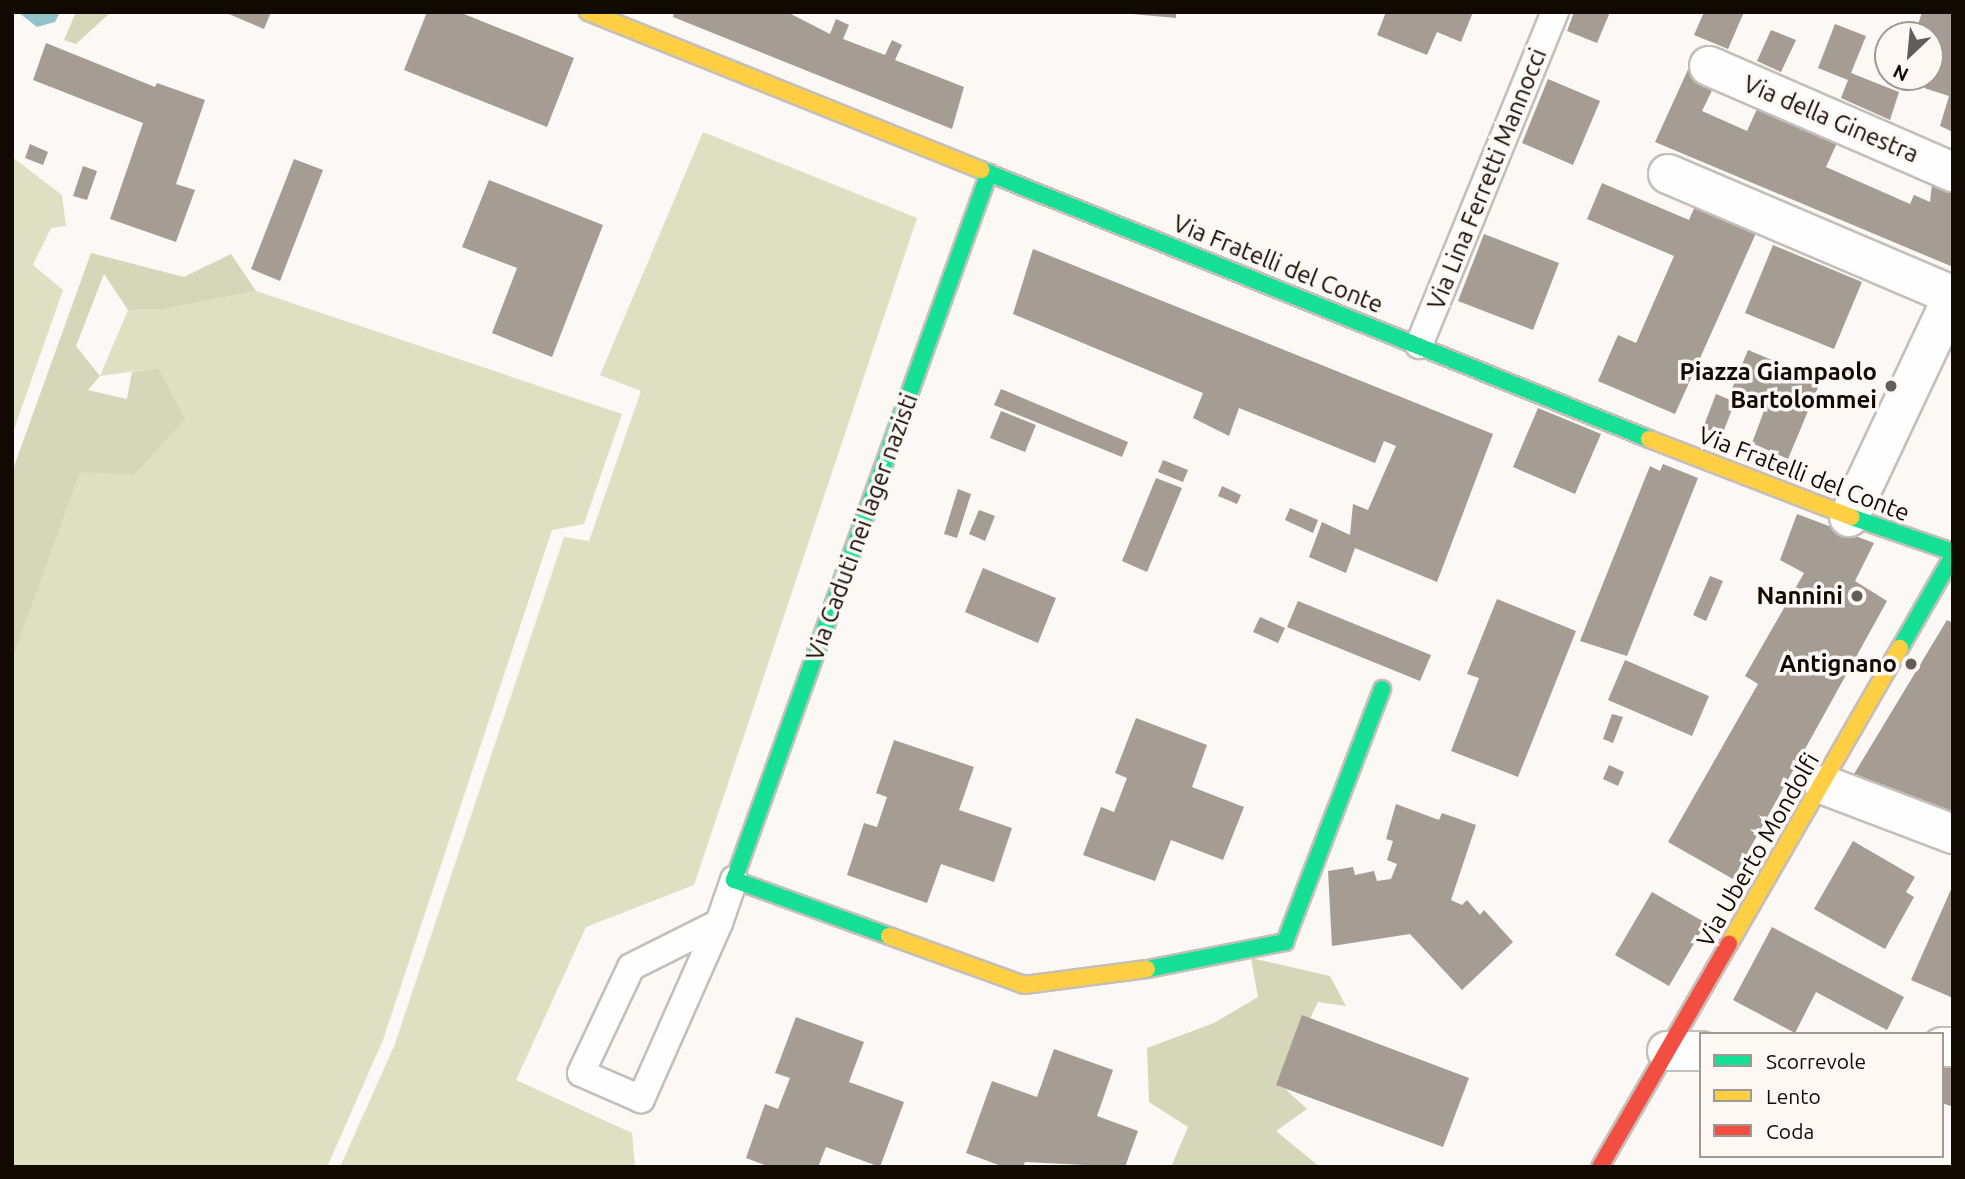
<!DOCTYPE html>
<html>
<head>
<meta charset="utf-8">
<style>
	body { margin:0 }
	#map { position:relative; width:1965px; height:1179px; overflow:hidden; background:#fbf8f5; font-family:Ubuntu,sans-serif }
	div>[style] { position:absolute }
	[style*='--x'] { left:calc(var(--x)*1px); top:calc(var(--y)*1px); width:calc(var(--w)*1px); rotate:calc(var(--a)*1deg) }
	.green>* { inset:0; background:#dee0c2 }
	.forest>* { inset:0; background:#d6d7b8 }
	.water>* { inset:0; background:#93c3ca }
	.building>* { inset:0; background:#a59c94 }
	.roads { filter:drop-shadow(2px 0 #c4bfb8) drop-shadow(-2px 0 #c4bfb8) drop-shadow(0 2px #c4bfb8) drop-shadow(0 -2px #c4bfb8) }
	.lane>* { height:26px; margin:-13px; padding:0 13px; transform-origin:13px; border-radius:13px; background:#fefefe }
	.street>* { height:38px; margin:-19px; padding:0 19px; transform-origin:19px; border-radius:19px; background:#fefefe }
	.fast>* { height:16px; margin:-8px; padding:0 8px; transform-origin:8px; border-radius:8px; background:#16e098 }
	.slow>* { height:16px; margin:-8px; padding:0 8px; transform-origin:8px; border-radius:8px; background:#ffcf43 }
	.jam>* { height:16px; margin:-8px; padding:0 8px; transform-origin:8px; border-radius:8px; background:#f24e42 }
	.dots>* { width:19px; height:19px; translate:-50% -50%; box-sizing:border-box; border:4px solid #fdf8f3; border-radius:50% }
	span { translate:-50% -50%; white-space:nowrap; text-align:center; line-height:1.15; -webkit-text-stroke:7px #fdf8f3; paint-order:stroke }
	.street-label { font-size:24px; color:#110a03 }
	.poi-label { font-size:24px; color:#110a03; font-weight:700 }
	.right { translate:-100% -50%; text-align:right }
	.frame { position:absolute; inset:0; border:14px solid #110a03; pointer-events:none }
	.legend { position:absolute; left:1699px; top:1032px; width:245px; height:126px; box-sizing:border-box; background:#fdf8f3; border:2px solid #9f9993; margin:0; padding:9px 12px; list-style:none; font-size:21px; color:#110a03 }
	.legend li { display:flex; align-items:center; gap:14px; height:35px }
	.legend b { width:35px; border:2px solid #9f9993 }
	.north { position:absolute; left:1874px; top:21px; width:70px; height:70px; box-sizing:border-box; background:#fdf8f3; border:2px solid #9f9993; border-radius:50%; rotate:206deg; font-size:19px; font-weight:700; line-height:28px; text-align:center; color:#110a03 }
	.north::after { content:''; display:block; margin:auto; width:24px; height:32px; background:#635d58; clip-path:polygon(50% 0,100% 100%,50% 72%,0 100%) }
</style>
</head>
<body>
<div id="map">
	<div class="green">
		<i style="clip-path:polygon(703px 132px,917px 218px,694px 885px,586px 927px,516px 1080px,632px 1133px,635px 1167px,340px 1167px,395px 1044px,564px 537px,589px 541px,641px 391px,600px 375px)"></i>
		<i style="clip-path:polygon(12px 157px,62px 195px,66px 226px,51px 228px,33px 265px,63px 290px,12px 435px)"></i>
		<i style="clip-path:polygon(256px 291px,622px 414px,584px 524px,552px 530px,383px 1040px,327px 1167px,12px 1167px,12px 661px,80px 471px,134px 475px,158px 368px,100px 376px,128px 310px,164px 309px)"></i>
	</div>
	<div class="forest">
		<i style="clip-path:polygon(76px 12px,111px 12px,76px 44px,64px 40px)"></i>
		<i style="clip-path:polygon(91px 253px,184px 277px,231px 254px,256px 291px,164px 309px,128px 310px,104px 274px,76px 346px,100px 376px,88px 390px,127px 399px,132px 372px,158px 368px,185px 419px,134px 475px,80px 472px,12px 661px,12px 472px)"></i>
		<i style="clip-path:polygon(1251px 958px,1330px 976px,1346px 1006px,1318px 1002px,1279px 1083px,1307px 1109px,1276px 1131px,1320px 1167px,1171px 1167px,1188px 1127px,1149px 1102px,1147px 1048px,1214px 1023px,1258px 997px)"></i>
	</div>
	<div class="water">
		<i style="clip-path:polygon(18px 12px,60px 12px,55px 22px,37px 27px)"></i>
	</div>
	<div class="building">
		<i style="clip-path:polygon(224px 12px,271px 12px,264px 29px)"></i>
		<i style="clip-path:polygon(427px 12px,459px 12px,574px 58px,547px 127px,404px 70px)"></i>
		<i style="clip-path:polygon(674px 12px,787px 12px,830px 34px,836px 19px,849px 25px,843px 39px,885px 55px,892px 40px,902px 45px,895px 60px,964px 87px,952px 129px,673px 17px)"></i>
		<i style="clip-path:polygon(1133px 12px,1176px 12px,1176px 18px,1132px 14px)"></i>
		<i style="clip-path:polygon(1386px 12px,1473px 12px,1461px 42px,1437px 32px,1427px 55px,1377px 35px)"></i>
		<i style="clip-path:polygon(1574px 12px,1610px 12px,1597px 43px,1567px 31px)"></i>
		<i style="clip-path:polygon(1704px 12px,1744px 12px,1728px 49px,1694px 35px)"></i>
		<i style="clip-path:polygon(1922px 12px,1953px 12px,1953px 132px,1940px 126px,1949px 96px,1924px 88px,1935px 50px,1930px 48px,1933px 37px,1916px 31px)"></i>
		<i style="clip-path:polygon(1835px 24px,1866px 36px,1851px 73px,1899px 92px,1890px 120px,1841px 98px,1848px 80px,1818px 68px)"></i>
		<i style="clip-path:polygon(1771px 30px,1796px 40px,1781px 72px,1757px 61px)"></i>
		<i style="clip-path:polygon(46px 43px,155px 87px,157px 83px,205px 100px,176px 184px,195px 190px,176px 242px,110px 219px,143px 123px,33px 80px)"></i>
		<i style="clip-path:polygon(1691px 63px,1719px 76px,1702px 111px,1747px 131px,1757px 109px,1837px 143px,1826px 167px,1910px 204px,1914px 195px,1930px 202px,1933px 176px,1953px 185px,1953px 267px,1655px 142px)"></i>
		<i style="clip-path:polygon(1548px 79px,1600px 101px,1573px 165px,1522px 143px)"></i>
		<i style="clip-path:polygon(30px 144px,48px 152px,43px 165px,25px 158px)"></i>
		<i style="clip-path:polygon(294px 159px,323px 170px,280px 281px,251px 269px)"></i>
		<i style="clip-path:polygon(83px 166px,97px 171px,87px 200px,73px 196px)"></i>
		<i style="clip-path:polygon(489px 180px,603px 225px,552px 357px,492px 333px,517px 268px,462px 247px)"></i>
		<i style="clip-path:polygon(1602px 183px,1689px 220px,1696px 204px,1757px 231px,1675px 414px,1598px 381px,1618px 335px,1636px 343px,1674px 256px,1587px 219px)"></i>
		<i style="clip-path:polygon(1484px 234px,1559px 263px,1533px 330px,1458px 301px)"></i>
		<i style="clip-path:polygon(1773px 245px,1862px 282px,1834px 349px,1745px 313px)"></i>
		<i style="clip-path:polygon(1033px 249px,1493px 434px,1437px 582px,1355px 548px,1346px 573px,1309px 557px,1322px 522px,1350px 535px,1353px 504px,1368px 510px,1396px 446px,1384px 441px,1375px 463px,1239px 408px,1229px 436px,1193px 418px,1203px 393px,1013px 314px)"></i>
		<i style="clip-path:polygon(1748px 350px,1821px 380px,1788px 459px,1752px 443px,1764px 411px,1729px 396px)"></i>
		<i style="clip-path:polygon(1001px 389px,1128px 442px,1122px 457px,994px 405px)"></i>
		<i style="clip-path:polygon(1716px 394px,1735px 402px,1722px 435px,1703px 428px)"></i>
		<i style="clip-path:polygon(1538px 408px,1601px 434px,1575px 494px,1513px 467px)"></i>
		<i style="clip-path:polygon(1001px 411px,1036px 425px,1025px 452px,990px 438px)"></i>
		<i style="clip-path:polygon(1163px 460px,1188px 470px,1183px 482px,1158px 472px)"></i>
		<i style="clip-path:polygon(1663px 464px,1698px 478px,1627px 656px,1580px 641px,1650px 466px,1660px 471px)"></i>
		<i style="clip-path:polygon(1156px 478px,1182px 488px,1147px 572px,1122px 561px)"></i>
		<i style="clip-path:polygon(1222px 486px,1241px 495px,1237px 504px,1218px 496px)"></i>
		<i style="clip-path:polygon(958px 489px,971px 494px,957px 538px,944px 534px)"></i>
		<i style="clip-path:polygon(1290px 508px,1318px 520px,1313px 533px,1285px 520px)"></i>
		<i style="clip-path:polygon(979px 510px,995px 516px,985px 541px,969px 534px)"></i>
		<i style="clip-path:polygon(1797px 514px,1874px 543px,1855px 581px,1887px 601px,1733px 879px,1668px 842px,1758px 684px,1745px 676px,1804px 573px,1780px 560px)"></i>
		<i style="clip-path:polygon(983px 568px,1056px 598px,1038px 643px,965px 612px)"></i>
		<i style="clip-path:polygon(1710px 576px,1723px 581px,1706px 621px,1693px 615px)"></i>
		<i style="clip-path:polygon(1497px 599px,1576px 631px,1518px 777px,1451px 751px,1479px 678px,1467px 674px)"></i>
		<i style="clip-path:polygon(1298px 601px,1431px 655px,1420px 681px,1287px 627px)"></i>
		<i style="clip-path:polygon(1260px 617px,1285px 628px,1278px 643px,1253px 632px)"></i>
		<i style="clip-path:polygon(1947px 620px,1953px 623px,1953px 818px,1851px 779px)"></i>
		<i style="clip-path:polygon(1625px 660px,1709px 696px,1692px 736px,1608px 700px)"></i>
		<i style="clip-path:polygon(1612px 714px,1623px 717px,1613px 743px,1603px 739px)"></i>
		<i style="clip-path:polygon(1136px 718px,1207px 745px,1192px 787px,1244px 807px,1223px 860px,1171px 840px,1155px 881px,1083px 855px,1101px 807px,1114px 812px,1127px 778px,1115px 773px)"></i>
		<i style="clip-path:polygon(894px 740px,974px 767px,959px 810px,1012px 828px,994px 882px,941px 864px,927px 903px,847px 875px,864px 823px,877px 827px,887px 797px,876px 793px)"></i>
		<i style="clip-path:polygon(1609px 765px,1624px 772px,1618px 786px,1603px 779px)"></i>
		<i style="clip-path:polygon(1396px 804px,1439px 820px,1442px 813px,1476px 825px,1451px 900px,1462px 905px,1467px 900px,1480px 915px,1484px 910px,1513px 942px,1462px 990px,1410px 934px,1332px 946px,1328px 871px,1353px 867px,1355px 875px,1374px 871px,1377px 881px,1391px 879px,1397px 864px,1387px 860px,1393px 841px,1386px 839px)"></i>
		<i style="clip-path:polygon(1853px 841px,1915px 877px,1906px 892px,1914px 897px,1885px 949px,1814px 909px)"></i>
		<i style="clip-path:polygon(1953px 885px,1953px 998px,1911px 980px)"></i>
		<i style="clip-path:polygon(1652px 892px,1706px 923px,1669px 986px,1615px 955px)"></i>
		<i style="clip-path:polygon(1772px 927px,1904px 997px,1887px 1030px,1816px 992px,1795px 1033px,1733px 1000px)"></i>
		<i style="clip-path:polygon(1302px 1015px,1469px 1078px,1443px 1147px,1276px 1085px)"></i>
		<i style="clip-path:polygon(796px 1017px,864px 1042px,849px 1082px,904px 1102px,880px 1167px,826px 1147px,818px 1167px,770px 1167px,746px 1158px,765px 1104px,778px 1109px,790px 1078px,775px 1073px)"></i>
		<i style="clip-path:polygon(1054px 1049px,1113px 1070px,1097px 1116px,1138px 1131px,1125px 1167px,1025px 1162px,1023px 1167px,1004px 1167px,966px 1153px,992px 1081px,1037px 1097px)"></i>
		<i style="clip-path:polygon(1942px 1054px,1953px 1055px,1953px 1107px,1942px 1103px)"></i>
	</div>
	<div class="roads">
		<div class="lane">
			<i style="--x:1419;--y:345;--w:360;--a:-67.8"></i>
			<i style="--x:719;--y:923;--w:193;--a:113.9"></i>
			<i style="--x:641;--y:1099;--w:65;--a:-156.6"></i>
			<i style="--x:581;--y:1073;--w:117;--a:-64.7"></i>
			<i style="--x:631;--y:967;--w:98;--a:-26.6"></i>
			<i style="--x:719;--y:923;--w:46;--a:-70.8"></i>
		</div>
		<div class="street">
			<i style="--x:1709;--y:66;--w:266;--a:23.5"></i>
			<i style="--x:1668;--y:174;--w:309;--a:23.1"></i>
			<i style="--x:1849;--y:517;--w:244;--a:-64.8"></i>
			<i style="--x:1824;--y:785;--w:138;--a:20.8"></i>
			<i style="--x:1942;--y:1047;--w:11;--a:0"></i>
			<i style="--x:1667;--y:1051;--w:34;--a:0"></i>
		</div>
		<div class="fast">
			<i style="--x:981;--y:170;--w:720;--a:21.93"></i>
			<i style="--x:1851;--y:517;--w:108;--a:18.9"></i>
			<i style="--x:1900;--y:648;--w:106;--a:-60.1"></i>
			<i style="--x:889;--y:936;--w:165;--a:-160.1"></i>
			<i style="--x:734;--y:880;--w:752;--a:-70.17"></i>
			<i style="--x:1147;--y:969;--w:141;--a:-11.1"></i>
			<i style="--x:1285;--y:942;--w:271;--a:-69"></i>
		</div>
		<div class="slow">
			<i style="--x:588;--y:12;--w:424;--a:21.9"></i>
			<i style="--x:1649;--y:439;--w:217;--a:21.1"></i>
			<i style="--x:889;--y:936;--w:144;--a:19.9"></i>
			<i style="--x:1024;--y:985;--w:124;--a:-7.4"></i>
			<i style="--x:1729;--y:944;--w:342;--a:-60"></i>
		</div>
		<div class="jam">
			<i style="--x:1600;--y:1167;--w:258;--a:-60"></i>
		</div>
	</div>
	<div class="dots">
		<i style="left:1891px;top:386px;background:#635d58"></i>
		<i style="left:1857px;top:596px;background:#635d58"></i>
		<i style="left:1911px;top:664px;background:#635d58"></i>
	</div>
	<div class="street-label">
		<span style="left:1831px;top:119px;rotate:23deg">Via della Ginestra</span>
		<span style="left:1487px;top:179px;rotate:-68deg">Via Lina Ferretti Mannocci</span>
		<span style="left:1278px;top:264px;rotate:22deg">Via Fratelli del Conte</span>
		<span style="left:1804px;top:474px;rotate:21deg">Via Fratelli del Conte</span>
		<span style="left:862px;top:527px;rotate:-70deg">Via Caduti nei lager nazisti</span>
		<span style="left:1758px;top:850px;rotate:-60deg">Via Uberto Mondolfi</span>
	</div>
	<div class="poi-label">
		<span class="right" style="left:1877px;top:386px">Piazza Giampaolo<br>Bartolommei</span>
		<span class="right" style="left:1843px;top:596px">Nannini</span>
		<span class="right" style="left:1897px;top:664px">Antignano</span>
	</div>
	<div class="frame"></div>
	<ul class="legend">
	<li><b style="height:9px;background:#16e098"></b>Scorrevole</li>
	<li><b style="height:9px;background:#ffcf43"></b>Lento</li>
	<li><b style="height:9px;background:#f24e42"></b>Coda</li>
	</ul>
	<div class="north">N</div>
</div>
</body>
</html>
